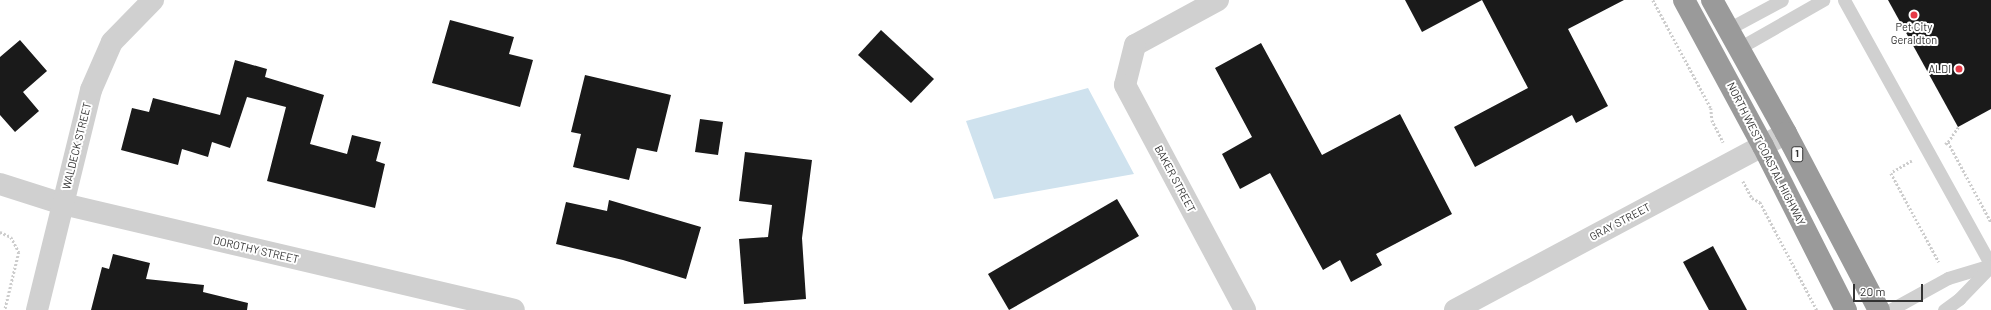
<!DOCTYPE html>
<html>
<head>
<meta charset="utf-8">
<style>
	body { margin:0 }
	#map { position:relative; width:1991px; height:310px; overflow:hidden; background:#fff; font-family:Barlow,sans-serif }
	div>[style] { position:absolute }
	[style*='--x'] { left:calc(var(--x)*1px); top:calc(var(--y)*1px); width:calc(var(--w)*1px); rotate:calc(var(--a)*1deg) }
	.water>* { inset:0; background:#cfe2ee }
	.building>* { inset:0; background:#1a1a1a }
	.path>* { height:2.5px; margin-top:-1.25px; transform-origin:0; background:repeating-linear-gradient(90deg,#cdcdcd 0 2px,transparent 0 4px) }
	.lane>* { height:13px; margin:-6.5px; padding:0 6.5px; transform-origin:6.5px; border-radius:6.5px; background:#d0d0d0 }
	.street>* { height:22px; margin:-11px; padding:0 11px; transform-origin:11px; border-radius:11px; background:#d0d0d0 }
	.highway>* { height:22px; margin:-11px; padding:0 11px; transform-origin:11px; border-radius:11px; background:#9a9a9a }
	.dots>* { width:11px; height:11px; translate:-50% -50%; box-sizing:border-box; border:2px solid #fff; border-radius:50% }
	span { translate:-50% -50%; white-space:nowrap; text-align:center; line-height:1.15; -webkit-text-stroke:4px #fff; paint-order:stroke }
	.shield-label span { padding:1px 3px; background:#fff; border:1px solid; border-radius:3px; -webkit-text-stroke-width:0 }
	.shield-label { font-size:10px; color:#333; font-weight:700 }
	.poi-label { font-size:11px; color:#333 }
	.right { translate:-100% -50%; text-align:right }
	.street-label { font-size:11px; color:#333 }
	.scale { position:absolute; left:1853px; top:284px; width:70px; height:18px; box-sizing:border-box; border:2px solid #333; border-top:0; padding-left:5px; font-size:12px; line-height:14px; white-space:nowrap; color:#333; -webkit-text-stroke:3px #fff; paint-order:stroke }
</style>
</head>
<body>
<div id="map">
	<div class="water">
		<i style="clip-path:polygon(1088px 88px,1134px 174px,994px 199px,966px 121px)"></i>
	</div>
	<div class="building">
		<i style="clip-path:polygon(1405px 0,1624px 0,1568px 29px,1608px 106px,1576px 123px,1572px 115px,1475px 167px,1454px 127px,1528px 88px,1482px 0,1422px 32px)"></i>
		<i style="clip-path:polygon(1888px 0,1991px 0,1991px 109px,1958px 127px)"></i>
		<i style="clip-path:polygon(450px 20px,514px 37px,509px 54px,533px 60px,520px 107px,432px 83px)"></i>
		<i style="clip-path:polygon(881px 30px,934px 79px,911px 103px,858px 55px)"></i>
		<i style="clip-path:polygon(20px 40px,47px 71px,23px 92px,39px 111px,15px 132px,0 115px,0 57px)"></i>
		<i style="clip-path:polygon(1261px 43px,1322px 155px,1400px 114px,1452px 214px,1376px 254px,1382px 265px,1351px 282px,1340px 260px,1323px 270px,1270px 173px,1240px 189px,1222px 154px,1252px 137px,1215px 68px)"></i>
		<i style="clip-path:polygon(235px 60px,267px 69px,265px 77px,324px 95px,310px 144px,347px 154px,352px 135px,381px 142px,376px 161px,385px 164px,375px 208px,267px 181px,286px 107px,247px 97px,230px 148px,212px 142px,208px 157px,182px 149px,178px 165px,121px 150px,132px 108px,149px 112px,153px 98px,220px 115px)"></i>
		<i style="clip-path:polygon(585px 75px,671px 95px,657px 152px,637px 148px,629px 180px,573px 167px,581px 134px,571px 132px)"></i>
		<i style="clip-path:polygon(700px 119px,723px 122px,718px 155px,695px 152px)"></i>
		<i style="clip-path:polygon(745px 152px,812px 160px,802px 238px,806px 299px,744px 304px,739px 239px,768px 237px,772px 205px,739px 201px)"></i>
		<i style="clip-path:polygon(1117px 199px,1139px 236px,1009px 310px,988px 274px)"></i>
		<i style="clip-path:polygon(609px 200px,701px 227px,686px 279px,623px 260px,556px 244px,566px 202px,607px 211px)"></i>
		<i style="clip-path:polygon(1713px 246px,1747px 310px,1709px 310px,1683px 262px)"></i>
		<i style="clip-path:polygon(113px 254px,150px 263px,146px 279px,204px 285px,203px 292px,248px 303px,247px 310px,91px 310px,102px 267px,109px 269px)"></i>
	</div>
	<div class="path">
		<i style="--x:1653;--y:0;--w:123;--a:61.8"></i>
		<i style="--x:1711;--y:108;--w:12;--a:85"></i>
		<i style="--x:1712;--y:120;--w:25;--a:63"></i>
		<i style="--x:1948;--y:142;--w:91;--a:61.7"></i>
		<i style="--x:1945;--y:144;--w:4;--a:-34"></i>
		<i style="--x:1948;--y:142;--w:18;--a:-56"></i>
		<i style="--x:1912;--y:161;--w:24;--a:150"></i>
		<i style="--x:1891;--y:173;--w:101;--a:61.7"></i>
		<i style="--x:1743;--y:181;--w:19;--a:62"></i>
		<i style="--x:1752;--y:198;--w:9;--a:27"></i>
		<i style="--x:1760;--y:202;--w:122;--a:62.2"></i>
		<i style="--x:0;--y:232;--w:12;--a:24"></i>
		<i style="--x:11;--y:237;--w:17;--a:62"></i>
		<i style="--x:19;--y:252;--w:60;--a:103.6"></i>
	</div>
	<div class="lane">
		<i style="--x:1844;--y:0;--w:303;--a:61"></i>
		<i style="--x:1728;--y:29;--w:61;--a:-28.2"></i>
		<i style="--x:1739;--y:48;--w:97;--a:-29.7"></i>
		<i style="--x:1890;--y:310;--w:66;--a:-28.9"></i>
		<i style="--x:1948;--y:278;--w:45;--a:-16.8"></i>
		<i style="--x:1944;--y:310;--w:19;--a:-36"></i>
		<i style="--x:1959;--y:299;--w:45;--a:-45.9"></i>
	</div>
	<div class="street">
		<i style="--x:1218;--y:0;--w:94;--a:151.5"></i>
		<i style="--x:1135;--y:45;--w:41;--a:104"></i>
		<i style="--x:1125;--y:85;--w:255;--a:61.9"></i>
		<i style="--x:0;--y:184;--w:66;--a:17.6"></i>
		<i style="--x:63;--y:204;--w:463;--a:13.2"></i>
		<i style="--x:37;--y:310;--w:227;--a:-76.2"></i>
		<i style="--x:91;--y:90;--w:52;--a:-66.4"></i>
		<i style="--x:112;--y:42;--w:59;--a:-45.7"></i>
		<i style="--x:1455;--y:310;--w:375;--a:-28.1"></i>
	</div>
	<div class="highway">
		<i style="--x:1684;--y:0;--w:166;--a:61.6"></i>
		<i style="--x:1763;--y:146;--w:184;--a:63.2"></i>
		<i style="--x:1712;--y:0;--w:152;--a:60.9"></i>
		<i style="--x:1786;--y:133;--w:200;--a:62.3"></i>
	</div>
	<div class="dots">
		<i style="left:1914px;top:15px;background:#e63946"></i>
		<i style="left:1959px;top:69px;background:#e63946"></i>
	</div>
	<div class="shield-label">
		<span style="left:1797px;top:154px">1</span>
	</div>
	<div class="poi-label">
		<span style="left:1914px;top:34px">Pet City<br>Geraldton</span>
		<span class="right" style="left:1951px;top:69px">ALDI</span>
	</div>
	<div class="street-label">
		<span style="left:77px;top:146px;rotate:-76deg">WALDECK STREET</span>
		<span style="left:1766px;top:154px;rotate:63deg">NORTH WEST COASTAL HIGHWAY</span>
		<span style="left:1175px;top:179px;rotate:62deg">BAKER STREET</span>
		<span style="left:1620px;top:222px;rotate:-28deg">GRAY STREET</span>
		<span style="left:256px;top:250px;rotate:13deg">DOROTHY STREET</span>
	</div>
	<div class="scale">20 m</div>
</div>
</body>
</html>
